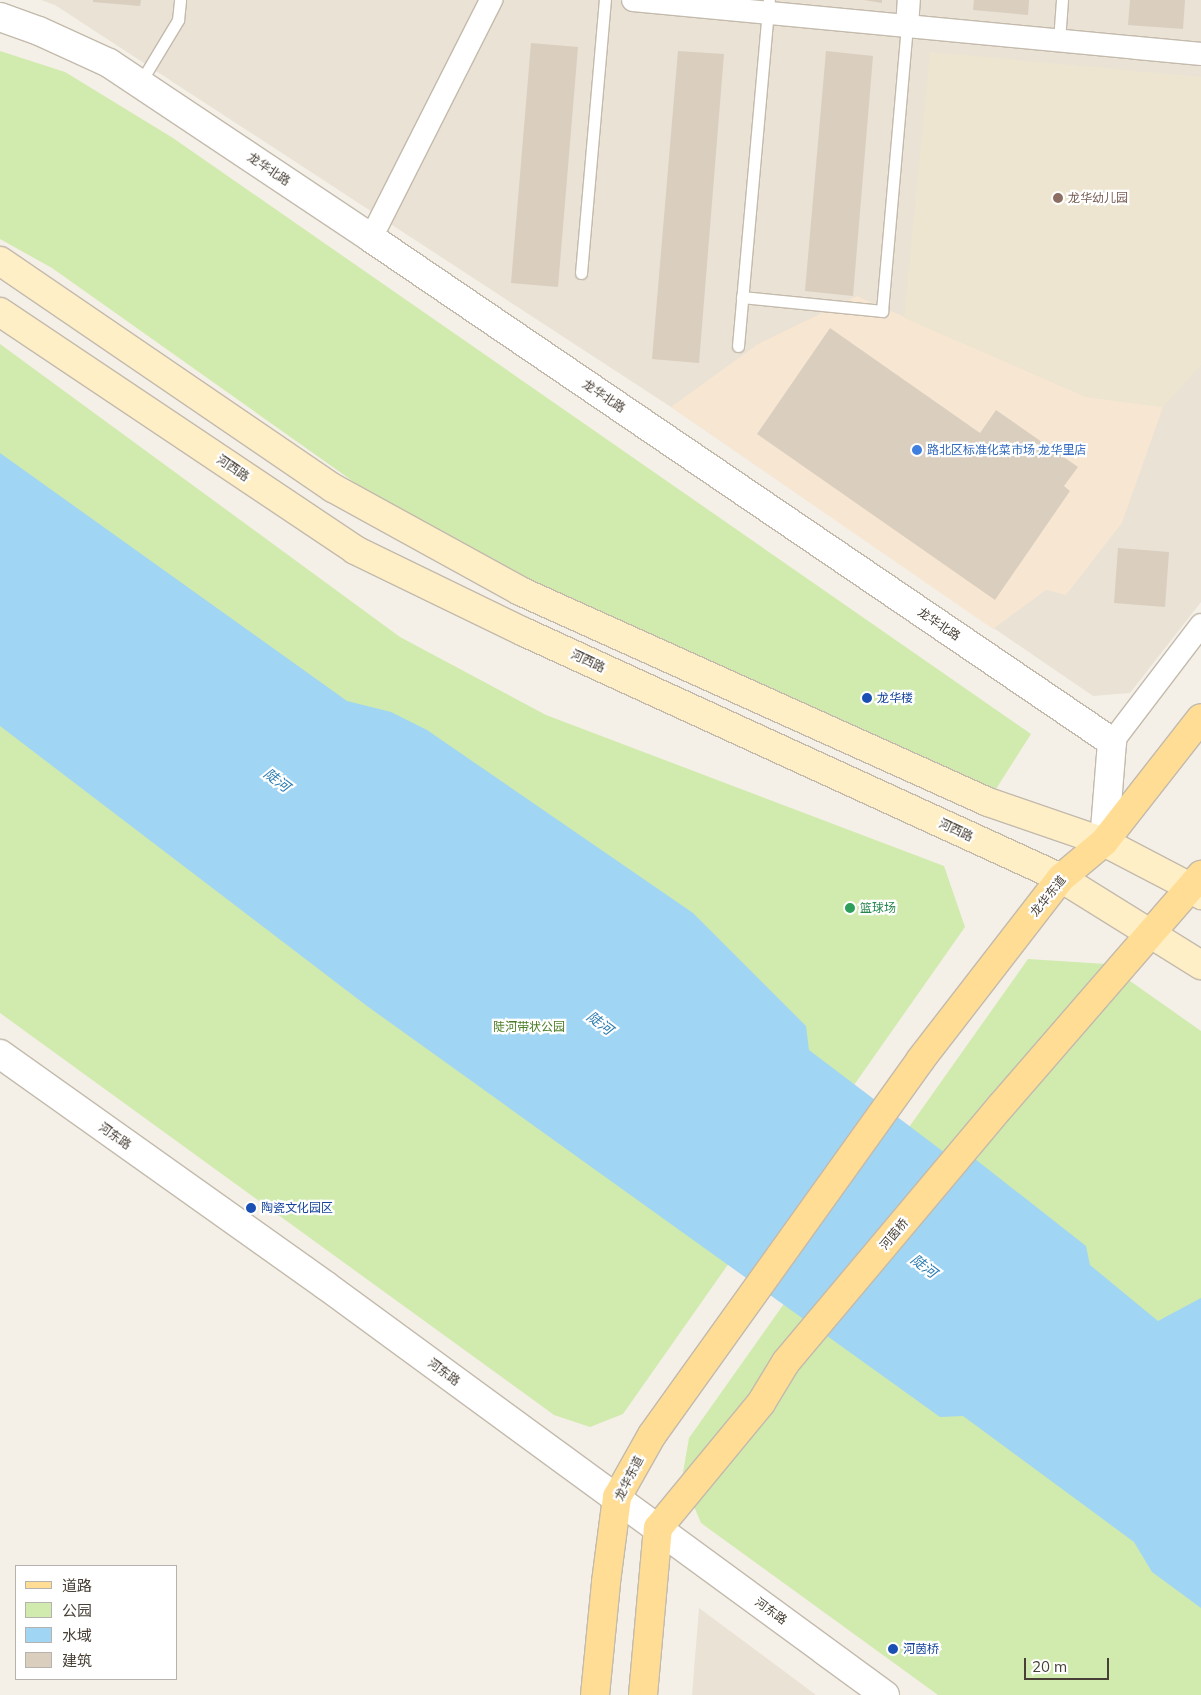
<!DOCTYPE html>
<html>
<head>
<meta charset="utf-8">
<style>
	body { margin:0 }
	#map { position:relative; width:1201px; height:1695px; overflow:hidden; background:#f4f0e7; font-family:Mulish,"Noto Sans SC",sans-serif }
	div>[style] { position:absolute }
	[style*='--x'] { left:calc(var(--x)*1px); top:calc(var(--y)*1px); width:calc(var(--w)*1px); rotate:calc(var(--a)*1deg) }
	.residential>* { inset:0; background:#e9e2d5 }
	.commercial>* { inset:0; background:#f7e6d1 }
	.education>* { inset:0; background:#eee5d0 }
	.green>* { inset:0; background:#d1eaae }
	.water>* { inset:0; background:#a1d5f4 }
	.building>* { inset:0; background:#dacebf }
	.roads { filter:drop-shadow(1px 0 #c3baac) drop-shadow(-1px 0 #c3baac) drop-shadow(0 1px #c3baac) drop-shadow(0 -1px #c3baac) }
	.service>* { height:11px; margin:-5.5px; padding:0 5.5px; transform-origin:5.5px; border-radius:5.5px; background:#fff }
	.minor>* { height:22px; margin:-11px; padding:0 11px; transform-origin:11px; border-radius:11px; background:#fff }
	.tertiary>* { height:28px; margin:-14px; padding:0 14px; transform-origin:14px; border-radius:14px; background:#fff }
	.secondary>* { height:28px; margin:-14px; padding:0 14px; transform-origin:14px; border-radius:14px; background:#ffefc6 }
	.primary>* { height:28px; margin:-14px; padding:0 14px; transform-origin:14px; border-radius:14px; background:#ffdd95 }
	.dots>* { width:14px; height:14px; translate:-50% -50%; box-sizing:border-box; border:2px solid #fff; border-radius:50% }
	span { translate:-50% -50%; white-space:nowrap; text-align:center; line-height:1.15; -webkit-text-stroke:4.5px #fff; paint-order:stroke }
	.street-label { font-size:12px; color:#484036 }
	.education-label { font-size:12px; color:#785e54 }
	.left { translate:0 -50%; text-align:left }
	.shop-label { font-size:12px; color:#366cbe }
	.transit-label { font-size:12px; color:#164399 }
	.leisure-label { font-size:12px; color:#27864d }
	.park-label { font-size:12px; color:#4a7d26 }
	.water-label { font-size:14px; color:#287bb1; font-style:italic }
	.legend { position:absolute; left:15px; top:1565px; width:162px; height:115px; box-sizing:border-box; background:#fff; border:1px solid #b6b3af; margin:0; padding:6px 9px; list-style:none; font-size:15px; color:#484036 }
	.legend li { display:flex; align-items:center; gap:10px; height:25px }
	.legend b { width:25px; border:1px solid #b6b3af }
	.scale { position:absolute; left:1024px; top:1658px; width:85px; height:22px; box-sizing:border-box; border:2px solid #484036; border-top:0; padding-left:6px; font-size:15px; line-height:18px; white-space:nowrap; color:#484036; -webkit-text-stroke:4px #fff; paint-order:stroke }
</style>
</head>
<body>
<div id="map">
	<div class="residential">
		<i style="clip-path:polygon(41px 0,1201px 0,1201px 602px,1130px 693px,1093px 696px,671px 407px,55px 5px)"></i>
		<i style="clip-path:polygon(699px 1608px,816px 1695px,692px 1695px)"></i>
	</div>
	<div class="commercial">
		<i style="clip-path:polygon(857px 296px,1086px 397px,1163px 407px,1122px 523px,1066px 595px,1046px 590px,993px 629px,671px 407px,758px 344px)"></i>
	</div>
	<div class="education">
		<i style="clip-path:polygon(930px 52px,1201px 77px,1201px 365px,1163px 407px,1086px 397px,904px 318px)"></i>
	</div>
	<div class="green">
		<i style="clip-path:polygon(0 51px,65px 72px,173px 138px,1031px 734px,996px 789px,551px 596px,378px 499px,52px 268px,0 239px)"></i>
		<i style="clip-path:polygon(0 344px,400px 637px,546px 715px,944px 866px,965px 927px,623px 1414px,590px 1427px,554px 1415px,0 1013px)"></i>
		<i style="clip-path:polygon(1028px 959px,1106px 964px,1201px 1031px,1201px 1695px,938px 1695px,701px 1523px,682px 1478px,689px 1438px)"></i>
	</div>
	<div class="water">
		<i style="clip-path:polygon(0 453px,347px 701px,391px 712px,427px 730px,693px 913px,806px 1026px,809px 1050px,945px 1153px,970px 1155px,1086px 1246px,1090px 1265px,1158px 1321px,1201px 1298px,1201px 1608px,1152px 1572px,1134px 1542px,963px 1416px,940px 1417px,367px 1006px,0 726px)"></i>
	</div>
	<div class="building">
		<i style="clip-path:polygon(93px 0,141px 0,140px 6px,93px 2px)"></i>
		<i style="clip-path:polygon(864px 0,882px 0,882px 3px)"></i>
		<i style="clip-path:polygon(974px 0,1029px 0,1028px 15px,973px 10px)"></i>
		<i style="clip-path:polygon(1130px 0,1185px 0,1183px 29px,1128px 25px)"></i>
		<i style="clip-path:polygon(531px 43px,578px 47px,558px 287px,511px 283px)"></i>
		<i style="clip-path:polygon(678px 51px,724px 54px,699px 363px,652px 359px)"></i>
		<i style="clip-path:polygon(826px 51px,873px 56px,853px 296px,805px 291px)"></i>
		<i style="clip-path:polygon(830px 328px,980px 433px,996px 410px,1078px 467px,1064px 486px,1070px 491px,995px 600px,757px 434px)"></i>
		<i style="clip-path:polygon(1118px 548px,1169px 552px,1165px 607px,1114px 603px)"></i>
	</div>
	<div class="roads">
		<div class="service">
			<i style="--x:1059;--y:40;--w:40;--a:-85.7"></i>
			<i style="--x:140;--y:83;--w:74;--a:-58.9"></i>
			<i style="--x:178;--y:20;--w:20;--a:-84"></i>
			<i style="--x:581;--y:273;--w:274;--a:-85"></i>
			<i style="--x:742;--y:297;--w:141;--a:5.7"></i>
			<i style="--x:882;--y:311;--w:286;--a:-85"></i>
			<i style="--x:738;--y:346;--w:347;--a:-84.9"></i>
		</div>
		<div class="minor">
			<i style="--x:633;--y:0;--w:571;--a:5.43"></i>
			<i style="--x:907;--y:26;--w:26;--a:-86"></i>
			<i style="--x:371;--y:238;--w:267;--a:-63.2"></i>
			<i style="--x:1112;--y:742;--w:147;--a:-52.7"></i>
		</div>
		<div class="tertiary">
			<i style="--x:0;--y:17;--w:41;--a:19.7"></i>
			<i style="--x:39;--y:31;--w:77;--a:24.6"></i>
			<i style="--x:109;--y:63;--w:315;--a:33.7"></i>
			<i style="--x:371;--y:238;--w:896;--a:34.22"></i>
			<i style="--x:1112;--y:742;--w:100;--a:94.6"></i>
			<i style="--x:0;--y:1054;--w:399;--a:35.4"></i>
			<i style="--x:325;--y:1285;--w:694;--a:36.21"></i>
		</div>
		<div class="secondary">
			<i style="--x:0;--y:261;--w:403;--a:34.3"></i>
			<i style="--x:333;--y:488;--w:213;--a:28.8"></i>
			<i style="--x:520;--y:591;--w:513;--a:24.27"></i>
			<i style="--x:988;--y:802;--w:123;--a:19"></i>
			<i style="--x:1104;--y:842;--w:97;--a:27.6"></i>
			<i style="--x:1190;--y:887;--w:14;--a:36"></i>
			<i style="--x:0;--y:312;--w:427;--a:33.8"></i>
			<i style="--x:355;--y:550;--w:188;--a:25.9"></i>
			<i style="--x:524;--y:632;--w:591;--a:24.61"></i>
			<i style="--x:1061;--y:878;--w:165;--a:31.9"></i>
		</div>
		<div class="primary">
			<i style="--x:595;--y:1695;--w:114;--a:-84.4"></i>
			<i style="--x:606;--y:1582;--w:86;--a:-82.6"></i>
			<i style="--x:617;--y:1497;--w:71;--a:-60.6"></i>
			<i style="--x:652;--y:1435;--w:462;--a:-54.4"></i>
			<i style="--x:921;--y:1059;--w:229;--a:-52.3"></i>
			<i style="--x:1061;--y:878;--w:56;--a:-39.9"></i>
			<i style="--x:1104;--y:842;--w:157;--a:-52"></i>
			<i style="--x:643;--y:1695;--w:168;--a:-84.9"></i>
			<i style="--x:658;--y:1528;--w:162;--a:-50.5"></i>
			<i style="--x:761;--y:1403;--w:48;--a:-58.6"></i>
			<i style="--x:786;--y:1362;--w:334;--a:-50"></i>
			<i style="--x:1001;--y:1106;--w:306;--a:-49.1"></i>
		</div>
	</div>
	<div class="dots">
		<i style="left:1058px;top:198px;background:#8d6e63"></i>
		<i style="left:917px;top:450px;background:#3f7fe0"></i>
		<i style="left:867px;top:698px;background:#1a4fb4"></i>
		<i style="left:850px;top:908px;background:#2e9e5b"></i>
		<i style="left:251px;top:1208px;background:#1a4fb4"></i>
		<i style="left:893px;top:1649px;background:#1a4fb4"></i>
	</div>
	<div class="street-label">
		<span style="left:269px;top:169px;rotate:34deg">龙华北路</span>
		<span style="left:604px;top:396px;rotate:34deg">龙华北路</span>
		<span style="left:233px;top:468px;rotate:34deg">河西路</span>
		<span style="left:939px;top:624px;rotate:34deg">龙华北路</span>
		<span style="left:588px;top:661px;rotate:25deg">河西路</span>
		<span style="left:956px;top:830px;rotate:25deg">河西路</span>
		<span style="left:1048px;top:896px;rotate:-51deg">龙华东道</span>
		<span style="left:115px;top:1136px;rotate:35deg">河东路</span>
		<span style="left:894px;top:1234px;rotate:-50deg">河茵桥</span>
		<span style="left:444px;top:1372px;rotate:36deg">河东路</span>
		<span style="left:629px;top:1478px;rotate:-63deg">龙华东道</span>
		<span style="left:771px;top:1611px;rotate:36deg">河东路</span>
	</div>
	<div class="education-label">
		<span class="left" style="left:1068px;top:198px">龙华幼儿园</span>
	</div>
	<div class="shop-label">
		<span class="left" style="left:927px;top:450px">路北区标准化菜市场 龙华里店</span>
	</div>
	<div class="transit-label">
		<span class="left" style="left:877px;top:698px">龙华楼</span>
		<span class="left" style="left:261px;top:1208px">陶瓷文化园区</span>
		<span class="left" style="left:903px;top:1649px">河茵桥</span>
	</div>
	<div class="leisure-label">
		<span class="left" style="left:860px;top:908px">篮球场</span>
	</div>
	<div class="park-label">
		<span style="left:529px;top:1027px">陡河带状公园</span>
	</div>
	<div class="water-label">
		<span style="left:277px;top:780px;rotate:37deg">陡河</span>
		<span style="left:600px;top:1023px;rotate:37deg">陡河</span>
		<span style="left:924px;top:1266px;rotate:37deg">陡河</span>
	</div>
	<ul class="legend">
	<li><b style="height:6px;background:#ffdd95"></b>道路</li>
	<li><b style="height:14px;background:#d1eaae"></b>公园</li>
	<li><b style="height:14px;background:#a1d5f4"></b>水域</li>
	<li><b style="height:14px;background:#dacebf"></b>建筑</li>
	</ul>
	<div class="scale">20 m</div>
</div>
</body>
</html>
